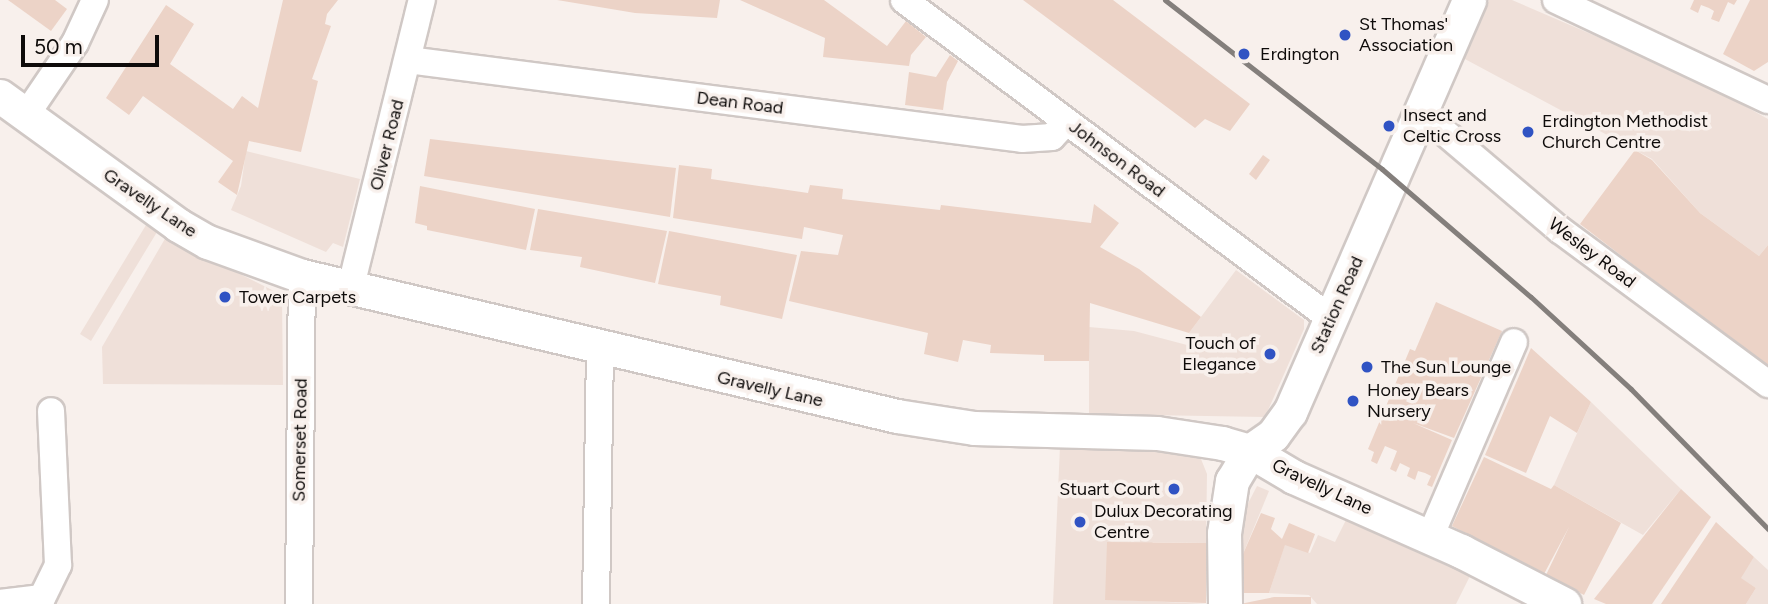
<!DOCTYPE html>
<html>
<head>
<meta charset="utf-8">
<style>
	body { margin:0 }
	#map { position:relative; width:1768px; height:604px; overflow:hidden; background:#f8f0ec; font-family:Figtree,sans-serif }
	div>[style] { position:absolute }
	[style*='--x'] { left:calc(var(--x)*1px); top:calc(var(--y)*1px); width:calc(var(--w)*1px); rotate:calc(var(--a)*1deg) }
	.built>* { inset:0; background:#efe0d9 }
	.green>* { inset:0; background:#ecd3c7 }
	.roads { filter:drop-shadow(2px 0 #d0c8c5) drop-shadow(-2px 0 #d0c8c5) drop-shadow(0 2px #d0c8c5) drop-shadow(0 -2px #d0c8c5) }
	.minor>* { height:26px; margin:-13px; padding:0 13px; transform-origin:13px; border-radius:13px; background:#fff }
	.major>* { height:33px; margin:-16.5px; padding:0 16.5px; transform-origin:16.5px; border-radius:16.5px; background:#fff }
	.rail>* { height:5px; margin:-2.5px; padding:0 2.5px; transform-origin:2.5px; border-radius:2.5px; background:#847f7c }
	.dots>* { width:19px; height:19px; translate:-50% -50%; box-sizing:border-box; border:4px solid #f8f0ec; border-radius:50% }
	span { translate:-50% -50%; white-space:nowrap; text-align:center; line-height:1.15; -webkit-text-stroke:7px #f8f0ec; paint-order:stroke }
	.poi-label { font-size:18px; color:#0e0b0a }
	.left { translate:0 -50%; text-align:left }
	.right { translate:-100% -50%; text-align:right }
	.street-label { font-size:18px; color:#0e0b0a }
	.scale { position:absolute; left:21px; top:35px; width:138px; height:32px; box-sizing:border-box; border:4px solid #0e0b0a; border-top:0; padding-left:9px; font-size:21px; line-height:24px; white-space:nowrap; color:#0e0b0a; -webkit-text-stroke:5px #f8f0ec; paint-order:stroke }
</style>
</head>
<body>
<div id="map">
	<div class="built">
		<i style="clip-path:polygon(1489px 0,1512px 0,1698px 80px,1768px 119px,1768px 245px,1759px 256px,1700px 213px,1652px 159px,1463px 58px)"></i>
		<i style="clip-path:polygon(246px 151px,360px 179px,343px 247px,333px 243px,326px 252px,231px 210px,241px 186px)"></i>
		<i style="clip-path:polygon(146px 225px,157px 232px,91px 341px,80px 334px)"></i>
		<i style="clip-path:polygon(166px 237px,278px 293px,282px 299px,283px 385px,103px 384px,102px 347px)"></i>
		<i style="clip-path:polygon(1236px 270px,1304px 320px,1304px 329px,1265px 417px,1089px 414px,1089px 327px,1134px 331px,1187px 345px,1189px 333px)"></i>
		<i style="clip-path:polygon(1591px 402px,1681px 489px,1643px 535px,1554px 485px)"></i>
		<i style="clip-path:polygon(1060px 446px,1126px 447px,1201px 459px,1207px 474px,1206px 543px,1153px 542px,1105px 599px,1206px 604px,1053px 604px)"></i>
		<i style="clip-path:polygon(1257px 486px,1269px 491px,1243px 554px,1240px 519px)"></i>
		<i style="clip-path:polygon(1346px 520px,1470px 576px,1456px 604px,1317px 604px,1309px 595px,1269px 593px,1285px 544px,1310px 553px,1318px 535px,1335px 542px)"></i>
		<i style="clip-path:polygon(1754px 557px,1768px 570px,1768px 604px,1746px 604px,1756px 588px,1740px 578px)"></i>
	</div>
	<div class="green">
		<i style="clip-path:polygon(8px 0,55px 0,67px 9px,51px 31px)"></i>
		<i style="clip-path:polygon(283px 0,338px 0,327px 14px,325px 24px,331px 26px,312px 79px,318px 81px,301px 152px,249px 141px,237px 195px,218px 182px,233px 161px,143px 96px,129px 115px,106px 98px,166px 5px,194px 24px,170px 64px,233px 109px,242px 96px,258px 108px)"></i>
		<i style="clip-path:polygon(557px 0,720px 0,717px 18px,635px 13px)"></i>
		<i style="clip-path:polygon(740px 0,824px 0,887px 46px,906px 21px,926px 37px,911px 55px,909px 66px,823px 57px,825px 38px)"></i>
		<i style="clip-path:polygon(1023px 0,1113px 0,1250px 104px,1230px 131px,1205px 119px,1195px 128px)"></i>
		<i style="clip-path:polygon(1694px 0,1737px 0,1734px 5px,1728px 2px,1719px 22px,1711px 19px,1714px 11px,1709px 8px,1701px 5px,1698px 13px,1690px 9px)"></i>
		<i style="clip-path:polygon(1750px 0,1768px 0,1768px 62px,1754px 71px,1723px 54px)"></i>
		<i style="clip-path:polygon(950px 55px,958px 61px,947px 82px,943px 110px,905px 105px,909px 72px,936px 77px)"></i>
		<i style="clip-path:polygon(430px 139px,676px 168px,670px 217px,424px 176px)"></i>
		<i style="clip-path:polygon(1635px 150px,1652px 160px,1700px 213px,1759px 256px,1768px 245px,1768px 368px,1580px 224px)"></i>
		<i style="clip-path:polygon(1263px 155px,1270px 160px,1256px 180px,1249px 174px)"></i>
		<i style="clip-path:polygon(679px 165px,712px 169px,711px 179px,808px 193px,810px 185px,843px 189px,842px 199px,940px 210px,941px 205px,1091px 223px,1094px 204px,1119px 223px,1100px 247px,1139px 269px,1201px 317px,1189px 333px,1090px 303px,1089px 361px,1044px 361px,1044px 355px,990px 353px,991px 345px,963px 340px,958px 362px,924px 354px,928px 333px,789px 301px,801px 251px,838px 255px,843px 235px,804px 227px,802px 239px,673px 218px)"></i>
		<i style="clip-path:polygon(420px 186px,535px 209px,526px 250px,427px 230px,427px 226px,415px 223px)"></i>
		<i style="clip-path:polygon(538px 209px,667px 231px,655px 283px,580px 267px,582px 257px,530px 250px)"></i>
		<i style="clip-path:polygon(669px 231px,797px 255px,782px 319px,720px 305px,721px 296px,658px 284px)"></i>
		<i style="clip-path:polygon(1436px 302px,1502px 331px,1454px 438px,1413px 423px,1452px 440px,1432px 487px,1427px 485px,1431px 476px,1425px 473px,1418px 471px,1415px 480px,1407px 476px,1410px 468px,1400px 463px,1396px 472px,1390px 469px,1397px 451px,1385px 446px,1377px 464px,1371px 461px,1374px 452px,1368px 449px,1410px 349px,1415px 351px)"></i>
		<i style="clip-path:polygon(1531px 348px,1591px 402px,1577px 433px,1550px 416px,1526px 473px,1485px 455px)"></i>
		<i style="clip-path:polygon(1484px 457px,1551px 489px,1554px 485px,1621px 523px,1584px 595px,1546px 575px,1569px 527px,1544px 574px,1452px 526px)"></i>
		<i style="clip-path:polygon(1681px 489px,1711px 517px,1652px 604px,1606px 604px,1594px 599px)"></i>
		<i style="clip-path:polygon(1261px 513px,1275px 518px,1271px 529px,1282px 539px,1289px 523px,1315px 534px,1308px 553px,1285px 545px,1269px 593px,1238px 593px,1243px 554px)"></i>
		<i style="clip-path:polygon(1716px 522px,1754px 557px,1741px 578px,1756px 588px,1746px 604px,1661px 604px)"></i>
		<i style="clip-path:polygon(1107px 542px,1206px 543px,1206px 603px,1105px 600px)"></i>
		<i style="clip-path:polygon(1274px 597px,1311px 597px,1311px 604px,1240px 604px)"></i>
	</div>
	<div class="roads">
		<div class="minor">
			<i style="--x:904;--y:0;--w:532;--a:36.74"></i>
			<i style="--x:1556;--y:0;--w:234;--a:25.3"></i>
			<i style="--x:408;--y:60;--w:619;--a:7.33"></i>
			<i style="--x:1022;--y:139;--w:30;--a:-4"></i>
			<i style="--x:1052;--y:137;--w:21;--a:-47"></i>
			<i style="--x:1423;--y:114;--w:180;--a:40.3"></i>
			<i style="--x:1560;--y:230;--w:259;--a:36.5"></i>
			<i style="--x:26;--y:115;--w:87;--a:-55.8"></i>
			<i style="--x:75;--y:43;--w:47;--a:-65.1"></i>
			<i style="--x:350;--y:290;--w:299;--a:-76.1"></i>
			<i style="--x:1430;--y:537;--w:212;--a:-66.7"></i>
			<i style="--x:0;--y:603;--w:42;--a:-6.8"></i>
			<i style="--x:42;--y:598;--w:37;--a:-64"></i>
			<i style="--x:58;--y:565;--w:154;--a:-92.6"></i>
			<i style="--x:299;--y:604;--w:328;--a:-89.5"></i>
			<i style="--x:596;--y:604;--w:254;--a:-89.1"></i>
		</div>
		<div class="major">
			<i style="--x:0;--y:96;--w:220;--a:35.9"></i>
			<i style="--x:178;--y:225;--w:34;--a:30"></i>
			<i style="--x:208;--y:242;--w:100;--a:19.9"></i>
			<i style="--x:302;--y:276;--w:611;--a:13.24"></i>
			<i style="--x:897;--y:416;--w:78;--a:8.9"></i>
			<i style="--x:974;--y:428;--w:183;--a:1.6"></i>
			<i style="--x:1157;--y:433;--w:66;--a:8.7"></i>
			<i style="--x:1222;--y:443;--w:29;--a:16"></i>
			<i style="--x:1250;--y:451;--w:51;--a:30.6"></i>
			<i style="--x:1294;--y:477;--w:183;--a:23.9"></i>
			<i style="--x:1461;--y:551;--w:116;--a:27.2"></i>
			<i style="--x:1225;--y:604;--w:71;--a:-90.8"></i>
			<i style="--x:1224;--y:533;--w:53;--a:-81.3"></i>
			<i style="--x:1232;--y:481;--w:35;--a:-59"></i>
			<i style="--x:1250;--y:451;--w:28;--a:-35"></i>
			<i style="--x:1273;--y:435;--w:29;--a:-54"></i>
			<i style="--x:1290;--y:412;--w:449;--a:-66.5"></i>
		</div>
	</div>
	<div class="rail">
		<i style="--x:1165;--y:0;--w:275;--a:37.9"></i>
		<i style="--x:1382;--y:169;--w:196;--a:40.7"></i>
		<i style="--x:1531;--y:297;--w:136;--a:42.6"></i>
		<i style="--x:1631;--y:389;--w:196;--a:45.6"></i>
	</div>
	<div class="dots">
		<i style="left:1345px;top:35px;background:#3053c3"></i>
		<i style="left:1244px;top:54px;background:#3053c3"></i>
		<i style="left:1389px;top:126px;background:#3053c3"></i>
		<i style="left:1528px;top:132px;background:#3053c3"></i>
		<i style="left:225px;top:297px;background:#3053c3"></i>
		<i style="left:1270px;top:354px;background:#3053c3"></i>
		<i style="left:1367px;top:367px;background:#3053c3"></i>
		<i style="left:1353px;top:401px;background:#3053c3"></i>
		<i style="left:1174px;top:489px;background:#3053c3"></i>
		<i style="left:1080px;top:522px;background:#3053c3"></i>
	</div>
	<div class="poi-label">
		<span class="left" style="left:1359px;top:35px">St Thomas'<br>Association</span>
		<span class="left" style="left:1260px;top:54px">Erdington</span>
		<span class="left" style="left:1403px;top:126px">Insect and<br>Celtic Cross</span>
		<span class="left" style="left:1542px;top:132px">Erdington Methodist<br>Church Centre</span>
		<span class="left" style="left:239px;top:297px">Tower Carpets</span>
		<span class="right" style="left:1256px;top:354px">Touch of<br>Elegance</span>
		<span class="left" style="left:1381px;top:367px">The Sun Lounge</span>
		<span class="left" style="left:1367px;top:401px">Honey Bears<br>Nursery</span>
		<span class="right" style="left:1160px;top:489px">Stuart Court</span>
		<span class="left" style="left:1094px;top:522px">Dulux Decorating<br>Centre</span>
	</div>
	<div class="street-label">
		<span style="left:740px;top:103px;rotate:7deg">Dean Road</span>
		<span style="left:387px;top:145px;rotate:-76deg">Oliver Road</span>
		<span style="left:1117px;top:159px;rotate:37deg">Johnson Road</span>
		<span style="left:150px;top:203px;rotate:34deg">Gravelly Lane</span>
		<span style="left:1592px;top:253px;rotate:37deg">Wesley Road</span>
		<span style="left:1337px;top:305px;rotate:-66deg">Station Road</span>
		<span style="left:770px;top:389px;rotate:13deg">Gravelly Lane</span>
		<span style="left:300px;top:440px;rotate:-89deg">Somerset Road</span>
		<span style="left:1322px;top:487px;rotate:25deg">Gravelly Lane</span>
	</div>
	<div class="scale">50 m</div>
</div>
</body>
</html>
